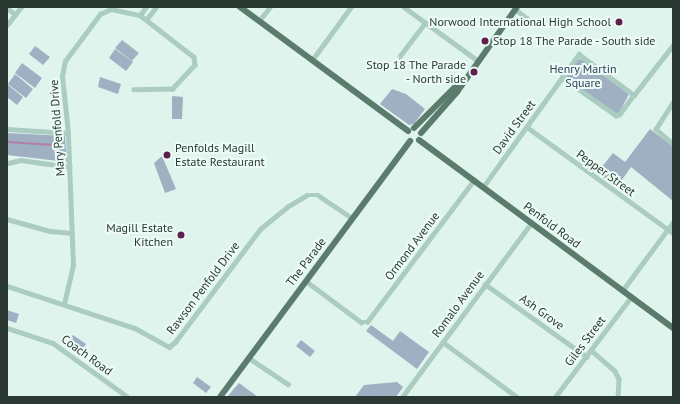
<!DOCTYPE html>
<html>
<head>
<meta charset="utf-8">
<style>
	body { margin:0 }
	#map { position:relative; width:680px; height:404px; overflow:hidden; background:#e0f4ee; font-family:"PT Sans",sans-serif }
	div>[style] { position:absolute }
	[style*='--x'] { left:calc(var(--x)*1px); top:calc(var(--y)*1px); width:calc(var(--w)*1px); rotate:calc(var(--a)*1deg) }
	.green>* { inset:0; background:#9fb0c3 }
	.stream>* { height:1.5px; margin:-0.75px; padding:0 0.75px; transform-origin:0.75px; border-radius:0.75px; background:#b17ea5 }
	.minor>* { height:4.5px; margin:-2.25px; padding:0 2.25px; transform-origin:2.25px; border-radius:2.25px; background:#abccc1 }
	.major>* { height:6px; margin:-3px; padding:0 3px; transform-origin:3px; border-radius:3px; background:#5b7c6c }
	.dots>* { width:11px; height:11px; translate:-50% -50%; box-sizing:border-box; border:2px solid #edfbf7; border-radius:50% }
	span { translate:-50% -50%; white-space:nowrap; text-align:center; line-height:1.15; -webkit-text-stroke:4px #edfbf7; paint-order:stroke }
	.poi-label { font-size:12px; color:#2a3a32 }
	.right { translate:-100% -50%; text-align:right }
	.left { translate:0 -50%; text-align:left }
	.park-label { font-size:12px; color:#2d4159 }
	.street-label { font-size:12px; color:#2a3a32 }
	.frame { position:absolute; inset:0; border:8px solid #2a3a32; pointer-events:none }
</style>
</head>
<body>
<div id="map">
	<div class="green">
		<i style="clip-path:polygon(122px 40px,139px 53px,132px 61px,115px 48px)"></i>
		<i style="clip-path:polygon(35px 46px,50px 57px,43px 65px,29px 54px)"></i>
		<i style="clip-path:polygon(115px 49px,133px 62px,126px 71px,109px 58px)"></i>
		<i style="clip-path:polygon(581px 59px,629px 94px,619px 113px,616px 114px,567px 80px,567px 73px,577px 60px)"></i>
		<i style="clip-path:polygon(22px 63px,42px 78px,35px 88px,15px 73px)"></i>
		<i style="clip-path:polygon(15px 74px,33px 89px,26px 98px,8px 84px)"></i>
		<i style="clip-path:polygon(100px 77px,121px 84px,118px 94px,98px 87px)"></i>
		<i style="clip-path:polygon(7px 84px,23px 97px,17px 105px,7px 97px)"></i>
		<i style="clip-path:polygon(392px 89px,406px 94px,425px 109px,414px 124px,409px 125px,380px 104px)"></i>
		<i style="clip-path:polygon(172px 96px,183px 97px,182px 119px,172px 119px)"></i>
		<i style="clip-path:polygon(650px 129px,673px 146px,673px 201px,631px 167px,617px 187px,597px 173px,613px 153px,625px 162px)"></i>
		<i style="clip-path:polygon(7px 133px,65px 136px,67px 162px,7px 155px)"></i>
		<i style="clip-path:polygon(162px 156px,176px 189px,165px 193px,154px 163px)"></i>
		<i style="clip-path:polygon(7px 310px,19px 314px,16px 323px,7px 320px)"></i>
		<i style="clip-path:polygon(371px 325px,393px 341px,400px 331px,429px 352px,417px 369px,366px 331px)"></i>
		<i style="clip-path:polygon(73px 335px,86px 344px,81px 351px,68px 341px)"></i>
		<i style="clip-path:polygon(301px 340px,315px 351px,310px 357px,296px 346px)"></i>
		<i style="clip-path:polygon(197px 377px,211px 387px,206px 393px,193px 383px)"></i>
		<i style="clip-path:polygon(397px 382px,403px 387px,396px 397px,355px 397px,364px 385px)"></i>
		<i style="clip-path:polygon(239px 383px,258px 397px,227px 397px)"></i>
	</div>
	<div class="stream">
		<i style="--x:7;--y:142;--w:47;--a:3.7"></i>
	</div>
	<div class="minor">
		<i style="--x:404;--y:7;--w:90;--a:36"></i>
		<i style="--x:7;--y:8;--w:10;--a:37"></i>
		<i style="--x:515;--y:9;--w:26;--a:37"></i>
		<i style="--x:140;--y:15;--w:10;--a:-53"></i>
		<i style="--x:146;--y:20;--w:16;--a:-52"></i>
		<i style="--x:259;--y:21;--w:18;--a:-52"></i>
		<i style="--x:7;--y:25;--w:23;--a:-52"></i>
		<i style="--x:399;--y:57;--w:43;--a:-52.6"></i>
		<i style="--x:312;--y:60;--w:66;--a:-53.7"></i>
		<i style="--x:634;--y:95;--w:63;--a:-52"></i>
		<i style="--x:673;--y:103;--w:31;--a:123"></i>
		<i style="--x:656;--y:129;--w:23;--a:41"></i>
		<i style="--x:527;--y:127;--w:180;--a:36"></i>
		<i style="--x:7;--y:129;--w:61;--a:3.8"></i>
		<i style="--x:8;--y:163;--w:13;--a:-13"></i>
		<i style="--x:21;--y:160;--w:49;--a:8.1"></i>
		<i style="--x:483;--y:187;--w:164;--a:-54.2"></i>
		<i style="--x:579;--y:54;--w:69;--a:36.7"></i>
		<i style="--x:634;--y:95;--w:24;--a:126"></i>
		<i style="--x:620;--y:114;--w:4;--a:153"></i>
		<i style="--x:616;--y:116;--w:66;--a:-144.9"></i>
		<i style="--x:7;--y:219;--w:45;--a:15.6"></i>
		<i style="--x:50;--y:231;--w:22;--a:5"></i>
		<i style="--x:306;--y:281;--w:69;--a:36.7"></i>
		<i style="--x:361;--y:322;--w:6;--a:0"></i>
		<i style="--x:367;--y:322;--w:178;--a:-53"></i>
		<i style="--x:485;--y:284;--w:125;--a:35.6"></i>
		<i style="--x:7;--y:286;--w:135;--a:18.2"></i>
		<i style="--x:135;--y:328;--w:39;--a:29"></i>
		<i style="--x:169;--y:347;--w:8;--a:-40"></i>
		<i style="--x:175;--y:342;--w:141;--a:-53"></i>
		<i style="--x:260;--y:229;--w:35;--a:-39"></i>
		<i style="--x:287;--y:207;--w:23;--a:-31"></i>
		<i style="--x:307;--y:195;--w:11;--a:0"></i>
		<i style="--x:318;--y:195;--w:41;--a:34.1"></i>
		<i style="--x:622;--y:291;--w:86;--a:-53.5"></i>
		<i style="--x:64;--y:304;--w:39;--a:-77"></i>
		<i style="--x:73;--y:266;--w:133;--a:-92.2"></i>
		<i style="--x:68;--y:133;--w:57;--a:-96"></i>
		<i style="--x:62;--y:76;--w:15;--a:-79"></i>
		<i style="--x:65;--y:61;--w:59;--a:-53.3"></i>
		<i style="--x:100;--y:14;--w:12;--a:-24"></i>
		<i style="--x:111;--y:9;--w:30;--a:12"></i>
		<i style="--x:140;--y:15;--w:68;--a:37.9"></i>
		<i style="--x:194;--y:57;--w:8;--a:83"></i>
		<i style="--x:195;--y:65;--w:33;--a:133"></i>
		<i style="--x:173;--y:89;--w:39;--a:179"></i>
		<i style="--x:7;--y:328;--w:48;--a:18.1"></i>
		<i style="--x:53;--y:343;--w:92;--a:35.8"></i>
		<i style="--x:443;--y:342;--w:92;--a:36.6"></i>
		<i style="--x:592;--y:351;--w:30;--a:41"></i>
		<i style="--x:615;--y:371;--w:9;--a:63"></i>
		<i style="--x:619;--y:379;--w:18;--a:93"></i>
		<i style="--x:249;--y:358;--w:47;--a:33.7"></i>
		<i style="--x:402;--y:397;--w:217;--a:-53.4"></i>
		<i style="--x:555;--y:397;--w:126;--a:-52.8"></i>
	</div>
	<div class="major">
		<i style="--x:240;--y:7;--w:209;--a:36.4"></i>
		<i style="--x:414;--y:128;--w:69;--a:-45"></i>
		<i style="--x:421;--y:133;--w:55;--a:-48.7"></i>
		<i style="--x:457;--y:92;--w:104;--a:-54.8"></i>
		<i style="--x:419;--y:140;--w:316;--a:36.5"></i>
		<i style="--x:220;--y:397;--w:319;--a:-53.4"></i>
	</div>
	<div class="dots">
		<i style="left:619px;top:22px;background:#5d1f4d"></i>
		<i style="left:485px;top:41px;background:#5d1f4d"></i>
		<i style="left:474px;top:72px;background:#5d1f4d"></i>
		<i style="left:167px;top:155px;background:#5d1f4d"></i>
		<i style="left:181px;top:235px;background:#5d1f4d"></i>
	</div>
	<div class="poi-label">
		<span class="right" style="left:611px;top:22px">Norwood International High School</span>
		<span class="left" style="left:493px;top:41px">Stop 18 The Parade - South side</span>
		<span class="right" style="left:466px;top:72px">Stop 18 The Parade<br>- North side</span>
		<span class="left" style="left:175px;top:155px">Penfolds Magill<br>Estate Restaurant</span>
		<span class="right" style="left:173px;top:235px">Magill Estate<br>Kitchen</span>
	</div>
	<div class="park-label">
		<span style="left:583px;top:76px">Henry Martin<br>Square</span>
	</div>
	<div class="street-label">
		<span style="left:514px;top:127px;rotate:-54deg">David Street</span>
		<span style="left:57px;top:128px;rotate:-94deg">Mary Penfold Drive</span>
		<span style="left:606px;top:173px;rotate:36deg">Pepper Street</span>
		<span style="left:552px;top:225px;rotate:37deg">Penfold Road</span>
		<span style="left:412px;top:246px;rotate:-53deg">Ormond Avenue</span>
		<span style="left:306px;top:262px;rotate:-53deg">The Parade</span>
		<span style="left:203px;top:288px;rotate:-53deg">Rawson Penfold Drive</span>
		<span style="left:458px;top:304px;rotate:-54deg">Romalo Avenue</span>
		<span style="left:542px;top:312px;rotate:36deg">Ash Grove</span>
		<span style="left:585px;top:341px;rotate:-53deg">Giles Street</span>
		<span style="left:87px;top:355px;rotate:36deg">Coach Road</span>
	</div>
	<div class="frame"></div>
</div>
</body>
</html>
